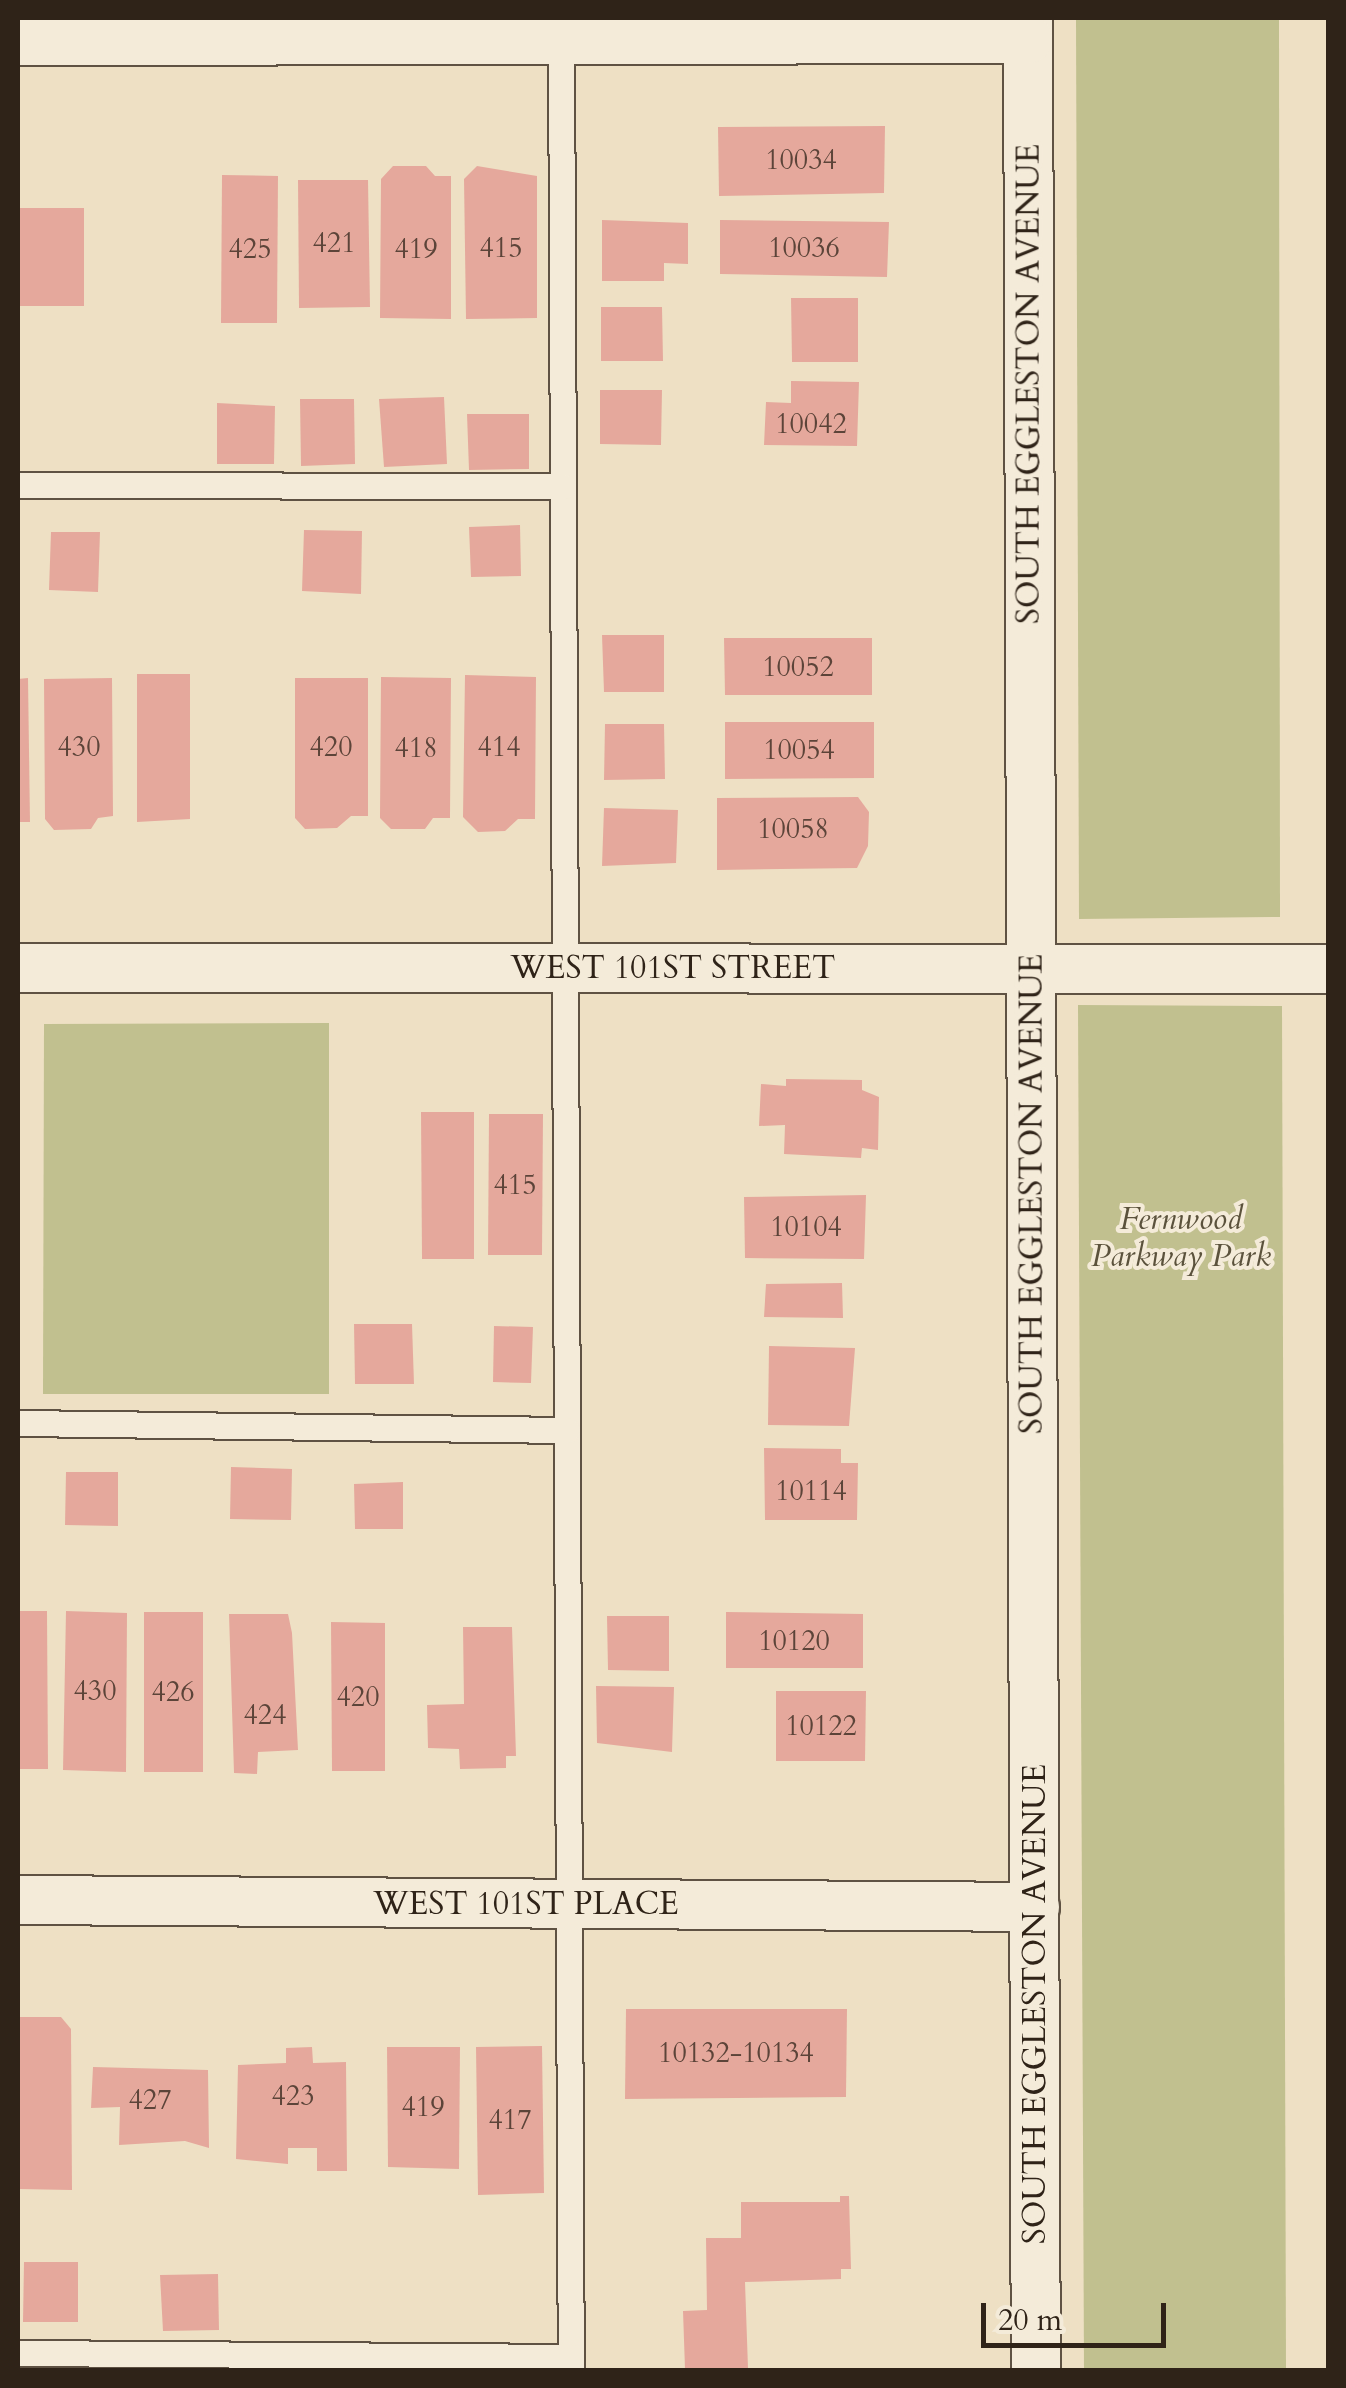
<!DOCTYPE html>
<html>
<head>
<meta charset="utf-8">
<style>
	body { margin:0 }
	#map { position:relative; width:1346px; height:2388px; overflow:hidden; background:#eee0c4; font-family:Cardo,serif }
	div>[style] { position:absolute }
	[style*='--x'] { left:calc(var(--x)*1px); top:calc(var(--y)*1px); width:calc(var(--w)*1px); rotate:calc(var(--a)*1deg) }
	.green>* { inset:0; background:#c1c08f }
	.building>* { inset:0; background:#e5a89c }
	.roads { filter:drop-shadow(2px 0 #5f5243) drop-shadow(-2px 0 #5f5243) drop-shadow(0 2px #5f5243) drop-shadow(0 -2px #5f5243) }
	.service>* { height:25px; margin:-12.5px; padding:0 12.5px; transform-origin:12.5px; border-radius:12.5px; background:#f4ebd9 }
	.minor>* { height:48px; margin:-24px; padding:0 24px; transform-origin:24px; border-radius:24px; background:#f4ebd9 }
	span { translate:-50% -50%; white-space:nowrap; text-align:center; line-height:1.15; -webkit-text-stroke:8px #f4ebd9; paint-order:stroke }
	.number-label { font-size:28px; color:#5c4439 }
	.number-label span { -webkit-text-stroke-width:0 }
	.street-label { font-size:32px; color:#2f2318 }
	.park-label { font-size:32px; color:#5b523c; font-style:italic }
	.frame { position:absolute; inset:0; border:20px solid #2f2318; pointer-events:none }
	.scale { position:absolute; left:981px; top:2303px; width:185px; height:45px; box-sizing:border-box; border:5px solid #2f2318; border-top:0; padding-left:12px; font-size:30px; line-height:35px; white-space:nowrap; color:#2f2318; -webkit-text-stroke:8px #f4ebd9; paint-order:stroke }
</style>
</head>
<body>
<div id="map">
	<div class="green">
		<i style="clip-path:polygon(1076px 18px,1279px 18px,1280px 917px,1079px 919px)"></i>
		<i style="clip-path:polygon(1078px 1005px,1282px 1006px,1286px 2370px,1084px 2370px)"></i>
		<i style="clip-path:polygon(329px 1023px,329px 1394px,43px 1394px,44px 1024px)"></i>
	</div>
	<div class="building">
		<i style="clip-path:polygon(885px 126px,884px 193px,719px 196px,718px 127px)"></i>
		<i style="clip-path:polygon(393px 166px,426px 166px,435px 176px,451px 176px,451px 319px,380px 318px,381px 179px)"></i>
		<i style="clip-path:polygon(477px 166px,537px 176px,537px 318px,466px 319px,464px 179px)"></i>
		<i style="clip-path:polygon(222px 175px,278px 176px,277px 323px,221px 323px)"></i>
		<i style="clip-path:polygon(298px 180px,368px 180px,370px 307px,299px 308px)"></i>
		<i style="clip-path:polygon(18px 208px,84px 208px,84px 306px,18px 306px)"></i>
		<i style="clip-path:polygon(602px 220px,688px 223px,688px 264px,664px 263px,664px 281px,602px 281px)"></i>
		<i style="clip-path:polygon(720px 220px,889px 222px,887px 277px,720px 274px)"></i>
		<i style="clip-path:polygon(791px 298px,858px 298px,858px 362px,792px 362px)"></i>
		<i style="clip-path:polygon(601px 307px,662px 307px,663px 361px,601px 361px)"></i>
		<i style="clip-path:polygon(791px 381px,859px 382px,857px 446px,764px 445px,766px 402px,791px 403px)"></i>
		<i style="clip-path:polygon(600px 390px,662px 390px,661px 445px,600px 444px)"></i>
		<i style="clip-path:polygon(444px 397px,447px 464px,384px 467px,379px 399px)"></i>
		<i style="clip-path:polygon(300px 399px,354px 399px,355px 464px,301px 466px)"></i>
		<i style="clip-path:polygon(217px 403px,275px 406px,274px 464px,217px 464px)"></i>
		<i style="clip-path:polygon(467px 414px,529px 414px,529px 469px,469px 470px)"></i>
		<i style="clip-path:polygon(520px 525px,521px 576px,471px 577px,469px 527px)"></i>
		<i style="clip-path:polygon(304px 530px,362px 531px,361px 594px,302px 591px)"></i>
		<i style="clip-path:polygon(51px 532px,100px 532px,98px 592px,49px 590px)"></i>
		<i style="clip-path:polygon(602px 635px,664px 635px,664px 692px,604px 692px)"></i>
		<i style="clip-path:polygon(724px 638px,872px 638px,872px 695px,725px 695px)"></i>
		<i style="clip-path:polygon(137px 674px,190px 674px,190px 819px,137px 822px)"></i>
		<i style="clip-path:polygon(465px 675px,536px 677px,535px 819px,518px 819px,505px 831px,478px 832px,463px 817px)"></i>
		<i style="clip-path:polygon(381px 677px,451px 678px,450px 818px,433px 818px,425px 829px,391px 829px,380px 818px)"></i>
		<i style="clip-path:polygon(28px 678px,30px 822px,18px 822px,18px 679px)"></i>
		<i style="clip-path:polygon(112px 678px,113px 816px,98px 818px,91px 829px,54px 830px,45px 819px,44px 679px)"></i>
		<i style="clip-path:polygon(295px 678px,368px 678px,368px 816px,351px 816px,337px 828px,305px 829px,295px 818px)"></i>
		<i style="clip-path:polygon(725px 722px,874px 722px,874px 778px,725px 779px)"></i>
		<i style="clip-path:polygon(605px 724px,664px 724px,665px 779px,604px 780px)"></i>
		<i style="clip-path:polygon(858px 797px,869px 812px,868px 846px,857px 868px,717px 870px,717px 798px)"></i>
		<i style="clip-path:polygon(604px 808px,678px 810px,676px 863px,602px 866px)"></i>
		<i style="clip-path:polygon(786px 1079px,862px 1080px,862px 1090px,879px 1097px,878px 1150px,862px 1148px,861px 1158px,784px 1154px,785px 1125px,759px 1126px,761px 1084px,786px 1086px)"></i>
		<i style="clip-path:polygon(421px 1112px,474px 1112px,474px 1259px,422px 1259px)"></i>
		<i style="clip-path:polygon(489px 1114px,543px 1114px,542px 1255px,488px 1255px)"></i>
		<i style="clip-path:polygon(866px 1195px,864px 1259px,745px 1258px,744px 1197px)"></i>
		<i style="clip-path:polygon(842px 1283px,843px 1318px,764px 1317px,766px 1284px)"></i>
		<i style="clip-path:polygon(354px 1324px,412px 1324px,414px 1384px,355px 1384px)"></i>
		<i style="clip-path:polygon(494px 1326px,533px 1327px,531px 1383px,493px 1382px)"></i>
		<i style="clip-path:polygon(769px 1346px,855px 1348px,849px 1426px,768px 1425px)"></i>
		<i style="clip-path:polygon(764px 1448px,841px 1449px,841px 1463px,858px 1463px,857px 1520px,765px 1520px)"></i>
		<i style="clip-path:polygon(231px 1467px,292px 1469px,291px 1520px,230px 1519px)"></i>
		<i style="clip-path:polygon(66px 1472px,118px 1472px,118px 1526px,65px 1525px)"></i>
		<i style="clip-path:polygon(403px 1482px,403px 1529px,355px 1529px,354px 1484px)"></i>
		<i style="clip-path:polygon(18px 1611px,47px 1611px,48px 1769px,18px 1769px)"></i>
		<i style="clip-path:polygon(66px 1611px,127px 1613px,126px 1772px,63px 1770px)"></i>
		<i style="clip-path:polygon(144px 1612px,203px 1612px,203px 1772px,144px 1772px)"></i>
		<i style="clip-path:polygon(726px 1612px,863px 1614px,863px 1668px,726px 1668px)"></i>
		<i style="clip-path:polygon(229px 1614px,288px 1614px,292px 1633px,298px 1750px,258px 1752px,257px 1774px,234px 1773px)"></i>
		<i style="clip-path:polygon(607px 1616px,669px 1616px,669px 1671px,608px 1670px)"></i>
		<i style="clip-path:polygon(331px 1622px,385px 1623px,385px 1771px,332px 1771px)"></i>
		<i style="clip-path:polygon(463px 1627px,512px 1627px,516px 1756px,506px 1756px,506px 1768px,460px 1769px,459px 1749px,428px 1748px,427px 1705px,464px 1704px)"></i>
		<i style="clip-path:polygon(596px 1686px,674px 1687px,672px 1752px,597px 1743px)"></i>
		<i style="clip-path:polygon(776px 1691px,866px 1691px,865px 1761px,776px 1761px)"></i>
		<i style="clip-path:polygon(626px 2009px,847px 2009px,846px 2097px,625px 2099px)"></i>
		<i style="clip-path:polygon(18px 2017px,61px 2017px,71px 2029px,72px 2190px,18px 2189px)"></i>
		<i style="clip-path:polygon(542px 2046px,544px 2193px,478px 2195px,476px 2047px)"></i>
		<i style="clip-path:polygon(312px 2047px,313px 2063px,346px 2062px,347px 2171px,317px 2171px,317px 2148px,288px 2148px,288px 2164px,236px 2159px,238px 2065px,286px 2063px,286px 2048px)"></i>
		<i style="clip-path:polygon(387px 2047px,460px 2047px,459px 2169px,388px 2167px)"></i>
		<i style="clip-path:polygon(93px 2067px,208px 2070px,209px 2148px,185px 2141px,119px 2145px,120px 2107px,91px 2108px)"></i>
		<i style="clip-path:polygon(840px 2196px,849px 2196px,851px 2269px,841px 2269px,841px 2279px,745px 2282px,748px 2368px,685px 2369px,683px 2311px,707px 2310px,706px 2238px,741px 2238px,741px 2202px,840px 2202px)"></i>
		<i style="clip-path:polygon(24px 2262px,78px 2262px,78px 2322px,23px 2322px)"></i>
		<i style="clip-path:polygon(218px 2274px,219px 2330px,163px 2331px,160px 2275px)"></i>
	</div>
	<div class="roads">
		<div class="service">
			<i style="--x:561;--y:31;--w:2339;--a:89.76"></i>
			<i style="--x:18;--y:485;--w:545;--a:0.11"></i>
			<i style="--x:18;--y:1423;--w:549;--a:0.73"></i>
			<i style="--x:18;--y:2353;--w:553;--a:0.41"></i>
		</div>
		<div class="minor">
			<i style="--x:1028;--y:18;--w:2352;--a:89.81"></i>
			<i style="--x:18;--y:41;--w:1010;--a:-0.11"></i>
			<i style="--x:18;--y:968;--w:1310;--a:0.04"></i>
			<i style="--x:18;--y:1900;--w:1017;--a:0.39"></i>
		</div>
	</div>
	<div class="number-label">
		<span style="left:801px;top:160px">10034</span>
		<span style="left:334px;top:243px">421</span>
		<span style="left:501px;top:248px">415</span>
		<span style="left:804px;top:248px">10036</span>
		<span style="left:250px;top:249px">425</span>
		<span style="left:416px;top:249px">419</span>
		<span style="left:811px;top:424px">10042</span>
		<span style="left:798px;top:667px">10052</span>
		<span style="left:79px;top:747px">430</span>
		<span style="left:331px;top:747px">420</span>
		<span style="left:499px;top:747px">414</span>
		<span style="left:416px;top:748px">418</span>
		<span style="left:799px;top:750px">10054</span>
		<span style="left:793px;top:829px">10058</span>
		<span style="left:515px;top:1185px">415</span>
		<span style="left:806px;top:1227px">10104</span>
		<span style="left:811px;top:1491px">10114</span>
		<span style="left:794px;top:1641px">10120</span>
		<span style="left:95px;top:1691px">430</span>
		<span style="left:173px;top:1692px">426</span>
		<span style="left:358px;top:1697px">420</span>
		<span style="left:265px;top:1715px">424</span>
		<span style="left:821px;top:1726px">10122</span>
		<span style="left:736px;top:2053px">10132-10134</span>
		<span style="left:293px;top:2096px">423</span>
		<span style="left:150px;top:2100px">427</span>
		<span style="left:423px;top:2107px">419</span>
		<span style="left:510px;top:2120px">417</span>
	</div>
	<div class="street-label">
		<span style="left:1029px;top:384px;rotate:-90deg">SOUTH EGGLESTON AVENUE</span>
		<span style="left:673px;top:968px">WEST 101ST STREET</span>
		<span style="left:1032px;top:1194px;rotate:-90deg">SOUTH EGGLESTON AVENUE</span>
		<span style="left:526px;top:1904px">WEST 101ST PLACE</span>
		<span style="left:1035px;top:2004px;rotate:-90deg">SOUTH EGGLESTON AVENUE</span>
	</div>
	<div class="park-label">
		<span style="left:1181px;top:1238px">Fernwood<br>Parkway Park</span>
	</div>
	<div class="frame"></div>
	<div class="scale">20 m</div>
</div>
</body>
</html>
